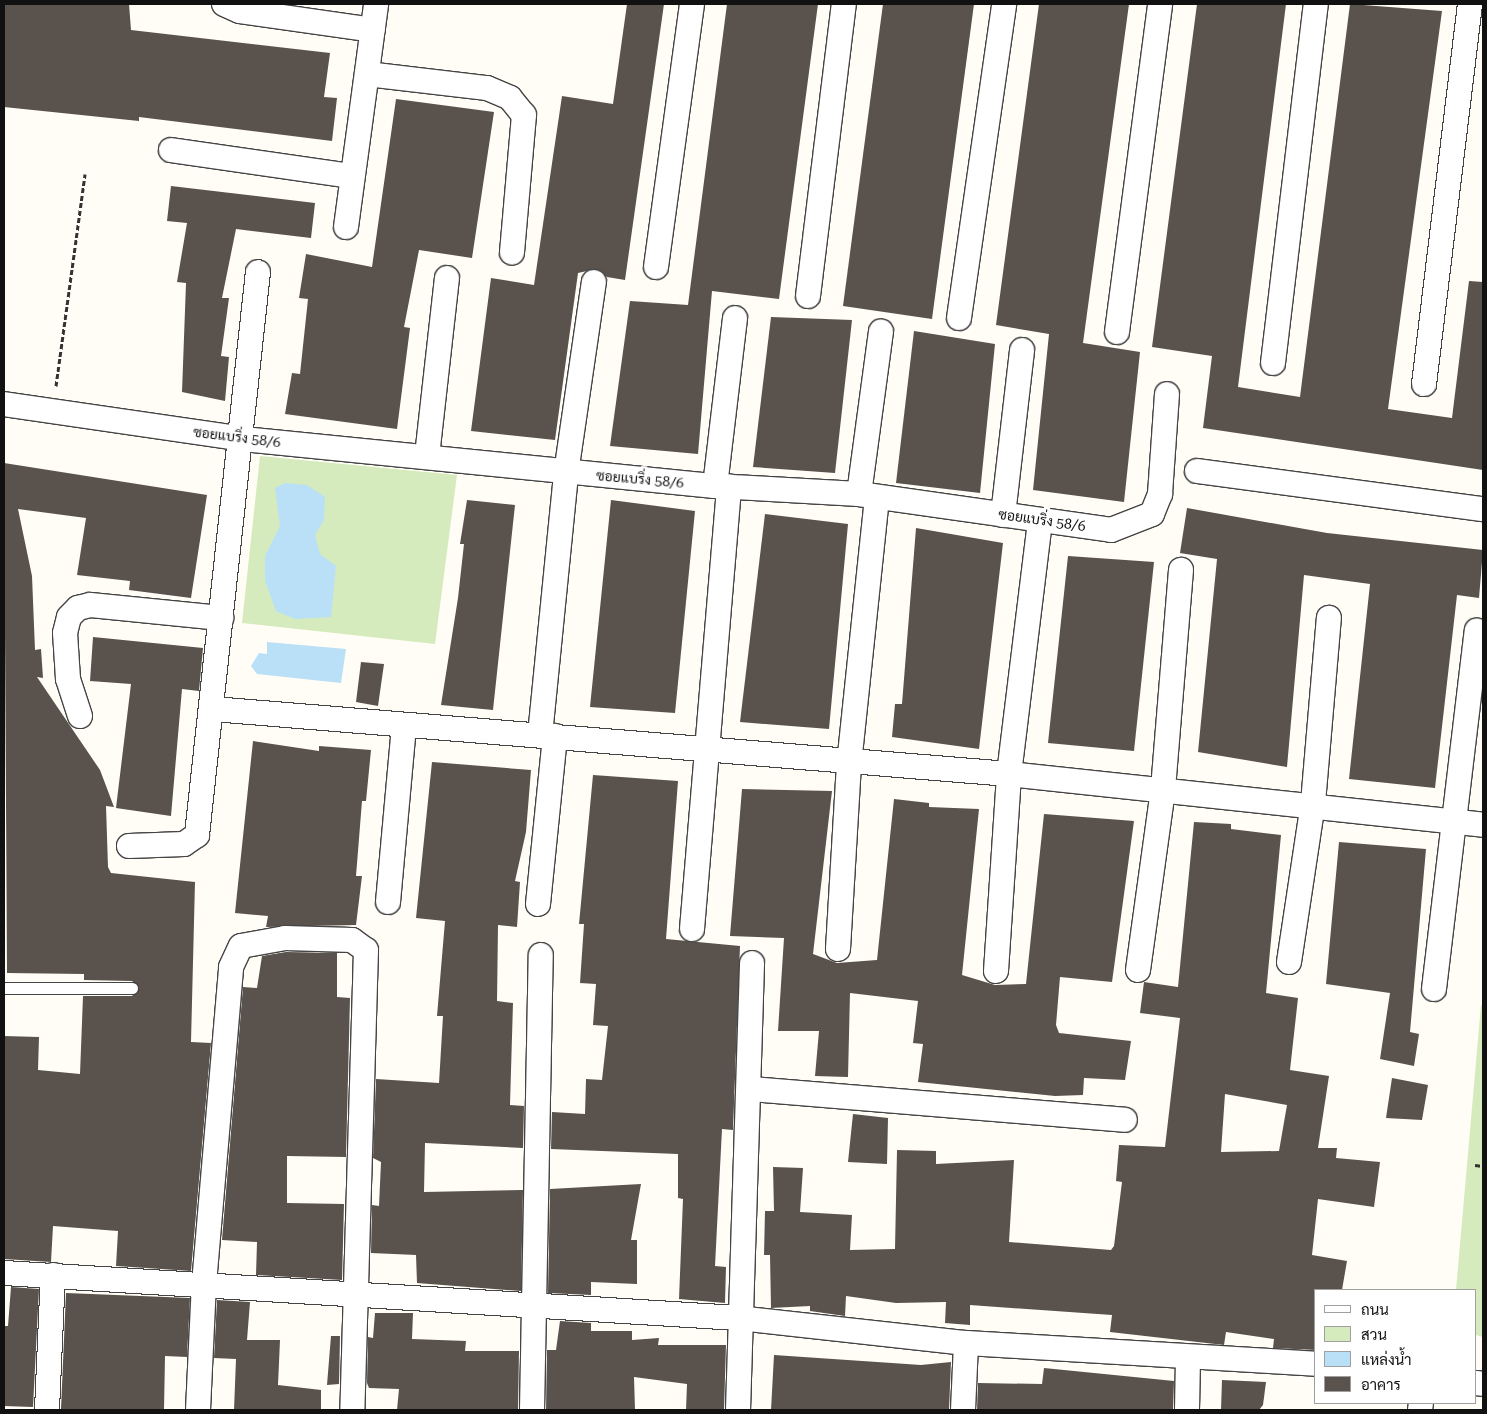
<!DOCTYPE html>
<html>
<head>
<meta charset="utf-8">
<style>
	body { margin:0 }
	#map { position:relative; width:1487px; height:1414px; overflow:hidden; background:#fffdf5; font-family:"Roboto Serif",Sarabun,serif }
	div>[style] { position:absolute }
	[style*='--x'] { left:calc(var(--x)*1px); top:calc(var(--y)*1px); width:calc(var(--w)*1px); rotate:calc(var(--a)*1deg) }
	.green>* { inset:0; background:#d5ebbd }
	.water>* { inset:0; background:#b9e0f7 }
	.building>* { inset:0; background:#5a524d }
	.path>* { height:3px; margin-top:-1.5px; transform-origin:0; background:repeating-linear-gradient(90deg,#333 0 5px,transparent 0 7.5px) }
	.roads { filter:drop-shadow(1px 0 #444) drop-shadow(-1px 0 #444) drop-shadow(0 1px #444) drop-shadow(0 -1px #444) }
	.service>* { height:11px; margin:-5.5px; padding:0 5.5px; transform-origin:5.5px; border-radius:5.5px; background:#fff }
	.minor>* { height:24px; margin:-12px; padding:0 12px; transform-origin:12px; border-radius:12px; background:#fff }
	span { translate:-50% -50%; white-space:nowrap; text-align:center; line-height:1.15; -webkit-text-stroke:5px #fff; paint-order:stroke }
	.street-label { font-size:14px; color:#111 }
	.frame { position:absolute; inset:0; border:5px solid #111; pointer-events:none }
	.legend { position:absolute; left:1314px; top:1289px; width:162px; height:115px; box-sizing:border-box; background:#fff; border:1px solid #a0a0a0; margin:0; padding:6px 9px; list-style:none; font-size:15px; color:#111 }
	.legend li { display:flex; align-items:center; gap:10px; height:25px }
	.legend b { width:25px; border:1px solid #a0a0a0 }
</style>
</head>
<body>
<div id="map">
	<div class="green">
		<i style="clip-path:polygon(260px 456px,457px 475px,435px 644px,242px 623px)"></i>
		<i style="clip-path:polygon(1481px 1005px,1483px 1005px,1483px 1337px,1476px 1335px,1476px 1290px,1456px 1290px)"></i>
	</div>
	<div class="water">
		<i style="clip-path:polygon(285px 483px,307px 485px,325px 497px,324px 520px,315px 535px,320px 554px,336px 566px,331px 617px,295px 619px,276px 611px,265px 581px,265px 556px,280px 526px,275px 488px)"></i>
		<i style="clip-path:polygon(267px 642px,346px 649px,341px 683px,257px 674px,251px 666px,259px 653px,267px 654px)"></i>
	</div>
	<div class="building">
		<i style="clip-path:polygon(4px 4px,129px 4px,131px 30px,330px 53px,324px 97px,337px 98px,332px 141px,139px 117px,139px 121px,4px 107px)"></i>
		<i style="clip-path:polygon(627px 4px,664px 4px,625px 280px,607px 277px,596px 269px,578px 273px,555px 440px,471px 431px,491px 278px,534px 285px,562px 96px,613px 104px)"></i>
		<i style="clip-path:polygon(727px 4px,818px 4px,779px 299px,712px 291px,698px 454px,610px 446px,630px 301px,688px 305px)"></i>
		<i style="clip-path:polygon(883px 4px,974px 4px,932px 319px,843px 306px)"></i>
		<i style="clip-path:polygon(1039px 4px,1129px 4px,1083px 343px,1140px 352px,1124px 502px,1033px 490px,1049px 334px,996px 325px)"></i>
		<i style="clip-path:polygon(1197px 4px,1286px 4px,1238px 387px,1300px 397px,1350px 4px,1442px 11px,1388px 409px,1452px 418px,1469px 281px,1483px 282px,1483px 470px,1203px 428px,1212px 356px,1152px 347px)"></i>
		<i style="clip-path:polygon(396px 99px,494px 112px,472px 258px,419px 250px,404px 327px,410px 328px,397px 429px,285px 414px,292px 373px,300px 374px,308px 299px,299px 298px,306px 254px,372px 267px)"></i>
		<i style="clip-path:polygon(171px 186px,315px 203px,311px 238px,236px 229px,222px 298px,229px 298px,221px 356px,229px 357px,225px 401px,182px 392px,186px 283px,177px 282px,187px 223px,167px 221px)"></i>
		<i style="clip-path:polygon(771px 317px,852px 320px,835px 473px,753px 467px)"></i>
		<i style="clip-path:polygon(914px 331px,995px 344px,980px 493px,896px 483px)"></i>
		<i style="clip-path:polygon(4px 463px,207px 495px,191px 598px,129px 590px,130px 581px,77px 575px,86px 518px,18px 509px,32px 576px,35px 650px,41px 649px,43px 678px,37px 677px,100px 770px,114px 807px,106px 806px,108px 867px,111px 873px,195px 882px,191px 1042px,211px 1043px,191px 1271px,116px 1266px,118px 1231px,53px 1226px,51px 1262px,4px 1259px,4px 1036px,39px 1037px,38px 1070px,80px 1074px,83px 996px,132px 996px,139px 988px,132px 981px,84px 980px,84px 974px,7px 973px)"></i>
		<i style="clip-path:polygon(467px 500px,515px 505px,493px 710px,441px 705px,458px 598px,464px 544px,460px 544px)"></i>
		<i style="clip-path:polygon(611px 500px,695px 511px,675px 713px,590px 707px)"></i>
		<i style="clip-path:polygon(1187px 508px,1327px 533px,1483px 550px,1479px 598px,1457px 595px,1435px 788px,1349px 779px,1370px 584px,1304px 575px,1287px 767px,1198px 752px,1217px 559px,1180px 553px)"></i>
		<i style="clip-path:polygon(765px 514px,848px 524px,829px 729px,740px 722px)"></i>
		<i style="clip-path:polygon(916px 528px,1003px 543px,979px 749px,892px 737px,895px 704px,902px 704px)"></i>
		<i style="clip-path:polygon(1068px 556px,1154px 562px,1134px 751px,1048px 743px)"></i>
		<i style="clip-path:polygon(93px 637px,203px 648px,199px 691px,182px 689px,171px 816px,116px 808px,131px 684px,90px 681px)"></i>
		<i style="clip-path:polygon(361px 662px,384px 664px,378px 706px,356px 702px)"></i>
		<i style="clip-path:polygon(253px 741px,319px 751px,319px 746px,371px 750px,366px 801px,362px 801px,356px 876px,362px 876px,356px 925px,266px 927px,268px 916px,235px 913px)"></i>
		<i style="clip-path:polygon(432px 762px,531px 770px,526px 832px,515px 881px,520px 882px,517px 927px,498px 925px,497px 1001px,513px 1003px,510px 1105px,524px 1106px,523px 1148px,425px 1143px,424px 1192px,523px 1190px,521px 1291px,417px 1283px,416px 1255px,371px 1253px,372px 1205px,379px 1206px,381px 1162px,373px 1158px,376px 1079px,439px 1083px,443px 1016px,437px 1016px,445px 921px,416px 918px)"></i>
		<i style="clip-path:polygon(593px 775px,678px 781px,666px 939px,740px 946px,733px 1130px,722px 1129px,715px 1266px,726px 1267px,725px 1303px,679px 1299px,683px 1199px,678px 1198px,678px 1154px,551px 1149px,552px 1112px,585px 1114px,586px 1079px,602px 1080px,608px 1026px,593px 1025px,596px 984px,580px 983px,584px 924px,579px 924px)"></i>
		<i style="clip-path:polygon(742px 789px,832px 791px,813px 954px,837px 963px,877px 960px,894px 799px,929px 803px,929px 807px,979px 809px,962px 975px,995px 985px,1026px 984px,1044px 814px,1134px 821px,1112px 982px,1060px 977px,1056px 1025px,1059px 1033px,1131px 1041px,1125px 1080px,1084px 1078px,1083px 1095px,1055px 1096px,918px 1082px,923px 1044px,913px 1043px,918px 1001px,850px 993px,848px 1077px,815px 1076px,819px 1031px,778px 1031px,784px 938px,730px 936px)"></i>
		<i style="clip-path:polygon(evenodd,1194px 822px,1231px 824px,1231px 829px,1281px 835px,1266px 993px,1298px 998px,1290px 1070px,1329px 1076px,1318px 1148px,1337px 1148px,1336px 1158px,1380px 1162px,1374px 1207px,1318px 1199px,1312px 1255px,1347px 1261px,1342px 1290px,1316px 1290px,1316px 1350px,1273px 1348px,1274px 1339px,1226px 1332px,1224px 1345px,1110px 1332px,1112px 1315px,970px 1305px,970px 1325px,945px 1323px,946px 1302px,896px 1303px,846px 1296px,845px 1316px,810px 1311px,810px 1306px,771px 1308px,770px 1255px,764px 1255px,765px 1211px,774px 1211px,773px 1167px,803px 1168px,800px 1212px,852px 1215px,850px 1250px,895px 1249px,897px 1150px,936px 1151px,936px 1164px,1014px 1160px,1009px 1242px,1111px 1250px,1114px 1246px,1122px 1182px,1116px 1181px,1119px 1145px,1165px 1147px,1180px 1018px,1140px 1013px,1144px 982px,1178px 987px,1194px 822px,1225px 1094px,1287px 1105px,1279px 1151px,1221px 1152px,1225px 1094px)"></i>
		<i style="clip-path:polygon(1339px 842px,1426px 849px,1410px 1032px,1419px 1034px,1414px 1066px,1380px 1059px,1390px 993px,1326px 984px)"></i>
		<i style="clip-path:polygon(286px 952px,337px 953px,337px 997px,350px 998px,346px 1157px,287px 1156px,287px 1203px,344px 1204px,342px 1280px,256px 1275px,257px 1242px,222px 1240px,243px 987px,257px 988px,262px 956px)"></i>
		<i style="clip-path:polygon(1392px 1078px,1428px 1085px,1422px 1120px,1386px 1118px)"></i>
		<i style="clip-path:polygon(853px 1114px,888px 1118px,887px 1164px,848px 1162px)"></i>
		<i style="clip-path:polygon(641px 1184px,631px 1240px,637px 1240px,637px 1284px,591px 1282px,591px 1295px,548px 1293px,550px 1189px)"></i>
		<i style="clip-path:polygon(11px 1287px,39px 1289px,33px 1407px,4px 1406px,4px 1326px,8px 1326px)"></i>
		<i style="clip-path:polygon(66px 1293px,190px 1298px,187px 1357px,165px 1356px,164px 1410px,61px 1409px)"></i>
		<i style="clip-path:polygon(217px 1300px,250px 1302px,247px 1340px,280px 1340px,278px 1385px,321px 1390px,321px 1410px,234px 1410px,236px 1359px,214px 1358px)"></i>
		<i style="clip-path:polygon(375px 1313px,413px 1313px,412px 1339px,466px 1341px,465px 1351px,519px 1351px,518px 1410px,397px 1410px,399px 1389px,369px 1388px,367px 1383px,368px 1337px,373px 1338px)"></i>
		<i style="clip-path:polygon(560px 1321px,591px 1323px,591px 1331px,632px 1331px,632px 1340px,659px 1338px,658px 1345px,726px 1345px,724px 1410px,686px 1410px,687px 1384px,634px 1377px,635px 1410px,546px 1410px,547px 1350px,556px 1350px)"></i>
		<i style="clip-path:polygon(331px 1336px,340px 1336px,339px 1384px,327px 1385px)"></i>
		<i style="clip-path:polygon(774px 1355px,921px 1365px,951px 1362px,949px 1410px,771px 1410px)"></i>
		<i style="clip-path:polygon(1044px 1368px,1174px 1381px,1173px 1410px,977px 1410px,978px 1383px,1042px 1384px)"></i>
		<i style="clip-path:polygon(1222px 1380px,1266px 1382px,1263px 1405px,1259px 1410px,1221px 1410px)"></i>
	</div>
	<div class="path">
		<i style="--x:56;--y:386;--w:214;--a:-82.2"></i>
		<i style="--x:1475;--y:1165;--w:8;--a:7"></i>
	</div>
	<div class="roads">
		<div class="service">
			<i style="--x:4;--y:988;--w:128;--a:0"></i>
		</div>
		<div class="minor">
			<i style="--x:224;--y:4;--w:17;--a:24"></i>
			<i style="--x:240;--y:11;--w:134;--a:8.1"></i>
			<i style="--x:367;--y:74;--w:121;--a:6.7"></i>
			<i style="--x:487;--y:88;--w:25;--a:23"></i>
			<i style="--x:510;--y:98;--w:22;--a:51"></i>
			<i style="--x:524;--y:115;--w:138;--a:95"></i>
			<i style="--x:171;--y:150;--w:183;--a:8.2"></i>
			<i style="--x:346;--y:227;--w:225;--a:-82.3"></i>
			<i style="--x:656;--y:267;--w:265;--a:-82.2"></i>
			<i style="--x:808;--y:296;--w:294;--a:-83"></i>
			<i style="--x:959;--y:318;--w:317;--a:-81.8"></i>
			<i style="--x:1117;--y:332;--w:331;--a:-82.5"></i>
			<i style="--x:1273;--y:363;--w:362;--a:-83.2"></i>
			<i style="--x:1424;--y:384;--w:383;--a:-83.1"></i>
			<i style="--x:4;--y:404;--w:242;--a:8.3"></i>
			<i style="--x:243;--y:439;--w:474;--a:5.7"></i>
			<i style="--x:715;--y:486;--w:144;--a:3.2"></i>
			<i style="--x:859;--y:494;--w:255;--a:8.1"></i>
			<i style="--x:1111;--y:530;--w:44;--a:-21.3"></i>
			<i style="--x:1152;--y:514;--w:22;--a:-68"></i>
			<i style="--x:1160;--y:494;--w:100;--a:-86"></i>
			<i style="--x:427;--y:456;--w:179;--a:-83.6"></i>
			<i style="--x:1197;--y:471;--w:289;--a:7.6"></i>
			<i style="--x:715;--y:486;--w:169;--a:-83.2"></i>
			<i style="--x:859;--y:494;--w:164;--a:-82.3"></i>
			<i style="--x:1003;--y:515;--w:166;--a:-83.4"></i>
			<i style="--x:213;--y:709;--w:799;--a:4.67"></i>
			<i style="--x:1009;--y:774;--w:477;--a:6.1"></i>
			<i style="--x:80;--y:716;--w:39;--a:-108"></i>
			<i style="--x:68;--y:679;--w:46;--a:-93.7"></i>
			<i style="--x:65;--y:633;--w:16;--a:-76"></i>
			<i style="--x:69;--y:617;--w:13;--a:-45"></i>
			<i style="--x:78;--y:608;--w:12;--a:-14"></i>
			<i style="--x:90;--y:605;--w:132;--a:5.7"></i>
			<i style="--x:540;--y:735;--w:263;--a:-84.3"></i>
			<i style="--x:566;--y:473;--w:193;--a:-81.7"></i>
			<i style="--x:129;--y:846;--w:55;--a:-2.1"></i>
			<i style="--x:184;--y:844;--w:16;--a:-35"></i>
			<i style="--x:197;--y:835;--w:566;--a:-83.82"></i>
			<i style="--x:388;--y:902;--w:177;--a:-84.8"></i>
			<i style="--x:538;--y:904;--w:169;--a:-84.2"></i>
			<i style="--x:692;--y:929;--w:444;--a:-85.2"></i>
			<i style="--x:838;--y:949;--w:185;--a:-86.6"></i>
			<i style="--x:849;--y:764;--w:268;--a:-84"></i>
			<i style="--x:1289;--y:962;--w:161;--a:-81.4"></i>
			<i style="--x:1313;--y:803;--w:186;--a:-85.1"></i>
			<i style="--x:1138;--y:970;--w:183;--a:-82.1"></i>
			<i style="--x:1163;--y:789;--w:220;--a:-85.3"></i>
			<i style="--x:996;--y:971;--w:197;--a:-86.2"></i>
			<i style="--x:1009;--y:774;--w:255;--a:-83"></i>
			<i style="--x:1434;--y:989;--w:361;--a:-83.2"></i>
			<i style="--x:751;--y:1089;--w:375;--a:4.7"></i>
			<i style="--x:4;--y:1273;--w:735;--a:3.51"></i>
			<i style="--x:738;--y:1318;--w:229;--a:6.3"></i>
			<i style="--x:966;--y:1343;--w:351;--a:3.4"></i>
			<i style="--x:1476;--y:1383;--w:7;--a:8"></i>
			<i style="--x:47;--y:1410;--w:135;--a:-87.5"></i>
			<i style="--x:198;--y:1410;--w:126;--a:-87.3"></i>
			<i style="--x:204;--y:1284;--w:318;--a:-85.1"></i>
			<i style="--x:231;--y:967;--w:23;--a:-65"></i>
			<i style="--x:241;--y:946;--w:45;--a:-10.3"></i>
			<i style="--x:285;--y:938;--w:67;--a:1.7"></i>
			<i style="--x:352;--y:940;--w:17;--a:36"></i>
			<i style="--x:366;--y:950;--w:460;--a:91.7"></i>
			<i style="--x:532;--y:1410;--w:455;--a:-88.9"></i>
			<i style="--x:738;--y:1410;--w:447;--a:-88.2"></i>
			<i style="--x:963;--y:1410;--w:67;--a:-87.4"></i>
			<i style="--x:1187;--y:1410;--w:52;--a:-88.9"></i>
			<i style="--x:1420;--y:1410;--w:7;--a:-82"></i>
		</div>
	</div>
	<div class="street-label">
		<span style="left:237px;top:437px;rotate:7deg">ซอยแบริ่ง 58/6</span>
		<span style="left:640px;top:479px;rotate:5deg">ซอยแบริ่ง 58/6</span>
		<span style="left:1042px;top:520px;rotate:8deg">ซอยแบริ่ง 58/6</span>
	</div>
	<div class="frame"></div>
	<ul class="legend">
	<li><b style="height:6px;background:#fff"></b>ถนน</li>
	<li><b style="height:14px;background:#d5ebbd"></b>สวน</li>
	<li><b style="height:14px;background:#b9e0f7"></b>แหล่งน้ำ</li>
	<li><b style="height:14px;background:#5a524d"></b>อาคาร</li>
	</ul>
</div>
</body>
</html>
